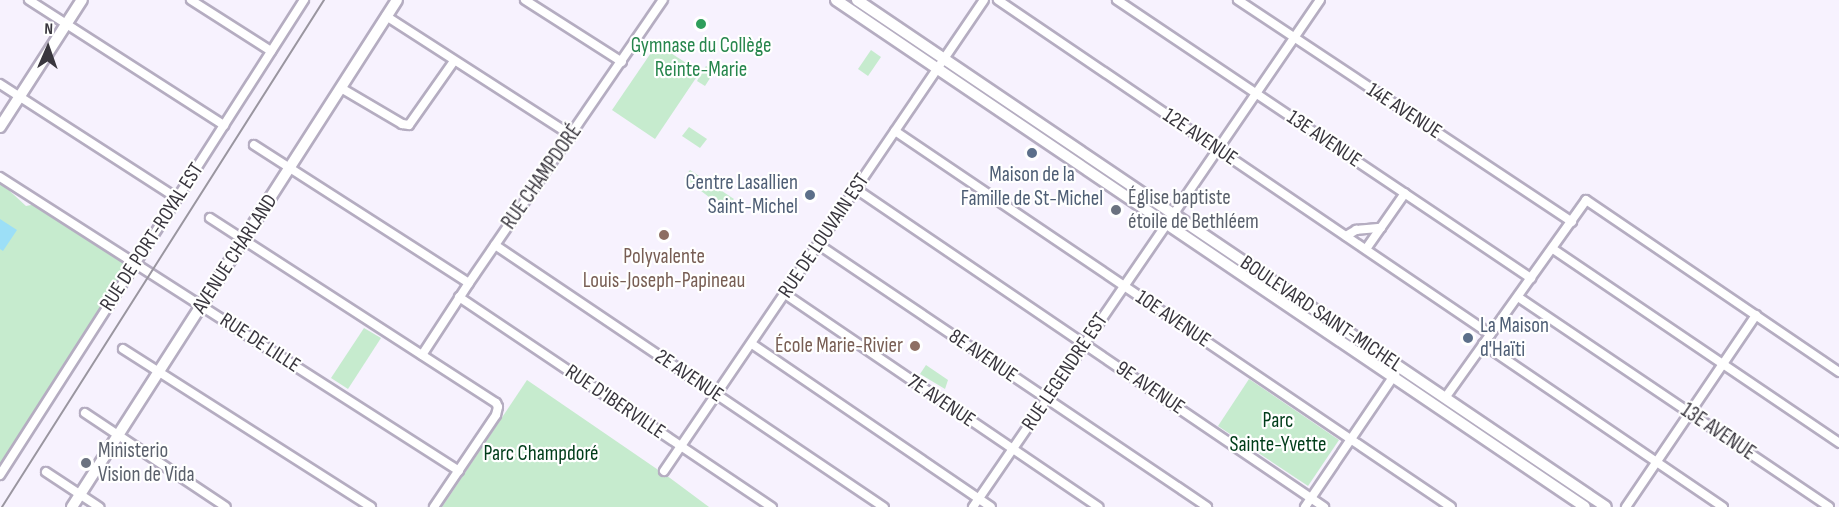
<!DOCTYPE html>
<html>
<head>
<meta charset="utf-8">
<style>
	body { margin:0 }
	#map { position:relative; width:1839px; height:507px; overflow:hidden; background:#f7f2fe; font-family:"Sofia Sans Condensed",sans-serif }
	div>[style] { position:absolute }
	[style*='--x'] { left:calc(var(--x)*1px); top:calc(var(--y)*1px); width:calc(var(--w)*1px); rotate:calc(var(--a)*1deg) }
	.green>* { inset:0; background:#c6ebce }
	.water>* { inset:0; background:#9cdff7 }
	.roads { filter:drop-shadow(2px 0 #b5adc1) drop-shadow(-2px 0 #b5adc1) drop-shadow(0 2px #b5adc1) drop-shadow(0 -2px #b5adc1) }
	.street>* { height:8px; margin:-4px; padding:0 4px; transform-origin:4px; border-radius:4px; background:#fff }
	.secondary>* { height:10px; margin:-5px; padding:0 5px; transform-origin:5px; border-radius:5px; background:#fff }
	.rail>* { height:2px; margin:-1px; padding:0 1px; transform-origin:1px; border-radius:1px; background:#9a96a0 }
	.dots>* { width:16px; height:16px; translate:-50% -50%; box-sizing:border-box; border:3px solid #fff; border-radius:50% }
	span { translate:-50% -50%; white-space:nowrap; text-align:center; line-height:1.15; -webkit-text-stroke:4.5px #fff; paint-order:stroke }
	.leisure-label { font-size:21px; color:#27864d }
	.street-label { font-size:21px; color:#39363e }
	.service-label { font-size:21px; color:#4e5e75 }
	.right { translate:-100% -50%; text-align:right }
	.left { translate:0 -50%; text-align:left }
	.worship-label { font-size:21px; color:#5b616d }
	.education-label { font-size:21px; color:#785e54 }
	.park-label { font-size:21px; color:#003d1a }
	.north { position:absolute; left:18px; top:18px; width:60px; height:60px; -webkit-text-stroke:4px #fff; paint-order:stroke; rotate:2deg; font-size:16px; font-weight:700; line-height:24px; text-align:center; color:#39363e }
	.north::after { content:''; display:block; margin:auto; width:21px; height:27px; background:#39363e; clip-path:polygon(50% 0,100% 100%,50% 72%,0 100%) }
</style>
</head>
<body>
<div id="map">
	<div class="green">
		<i style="clip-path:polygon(657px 44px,700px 72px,655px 139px,612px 110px)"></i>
		<i style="clip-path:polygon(871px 50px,881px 57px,868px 76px,858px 69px)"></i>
		<i style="clip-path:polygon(706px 66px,714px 72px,705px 86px,697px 81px)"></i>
		<i style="clip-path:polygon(689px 127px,707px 139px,700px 148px,682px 136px)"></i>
		<i style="clip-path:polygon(690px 170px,734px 199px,726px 210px,684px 178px)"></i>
		<i style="clip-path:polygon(0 182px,26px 206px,41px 203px,136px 264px,0 475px)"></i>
		<i style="clip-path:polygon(364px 328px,381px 338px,348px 389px,331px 378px)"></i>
		<i style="clip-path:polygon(926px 365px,948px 380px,945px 389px,920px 374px)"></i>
		<i style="clip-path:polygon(1249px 379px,1339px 440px,1308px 486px,1218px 426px)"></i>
		<i style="clip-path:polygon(527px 380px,670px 478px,709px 507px,442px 507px)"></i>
	</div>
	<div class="water">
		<i style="clip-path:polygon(0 219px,17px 230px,3px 251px,0 249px)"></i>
	</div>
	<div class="roads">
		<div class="street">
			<i style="--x:29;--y:0;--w:232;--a:32.7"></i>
			<i style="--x:191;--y:0;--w:95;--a:32.5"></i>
			<i style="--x:525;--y:0;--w:115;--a:32.6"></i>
			<i style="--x:998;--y:0;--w:595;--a:34.17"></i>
			<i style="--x:1117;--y:0;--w:499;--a:33.9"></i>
			<i style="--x:1238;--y:0;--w:401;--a:33.6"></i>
			<i style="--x:386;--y:16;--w:221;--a:32.8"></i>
			<i style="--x:0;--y:84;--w:211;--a:32.8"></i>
			<i style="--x:341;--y:88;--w:71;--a:30.5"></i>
			<i style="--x:402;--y:124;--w:7;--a:8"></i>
			<i style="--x:409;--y:125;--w:78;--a:-54.9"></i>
			<i style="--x:895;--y:131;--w:671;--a:34.07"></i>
			<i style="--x:254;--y:145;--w:255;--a:32.7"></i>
			<i style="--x:0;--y:177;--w:545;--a:32.64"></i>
			<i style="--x:856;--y:189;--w:566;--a:34.2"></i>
			<i style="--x:210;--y:218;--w:341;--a:32.9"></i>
			<i style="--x:496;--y:403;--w:4;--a:63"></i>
			<i style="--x:498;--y:407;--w:8;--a:104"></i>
			<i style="--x:496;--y:415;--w:111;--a:124"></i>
			<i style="--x:1346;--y:236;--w:12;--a:-31"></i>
			<i style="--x:1356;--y:230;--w:25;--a:-5"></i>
			<i style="--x:495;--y:245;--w:469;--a:34"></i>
			<i style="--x:819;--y:245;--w:468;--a:34"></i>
			<i style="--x:1366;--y:249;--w:68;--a:-55.1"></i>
			<i style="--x:1553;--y:249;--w:346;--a:34.1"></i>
			<i style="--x:785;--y:294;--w:379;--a:34.2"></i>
			<i style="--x:459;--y:297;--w:377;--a:33.9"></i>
			<i style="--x:1518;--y:297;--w:375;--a:34"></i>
			<i style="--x:752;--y:344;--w:289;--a:34.3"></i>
			<i style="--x:1483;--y:344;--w:290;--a:34.2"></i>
			<i style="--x:123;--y:349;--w:294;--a:32.5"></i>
			<i style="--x:422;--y:355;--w:86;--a:-56.9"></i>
			<i style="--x:469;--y:283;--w:343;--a:-55.6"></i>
			<i style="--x:1445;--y:398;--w:243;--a:-54.5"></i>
			<i style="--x:1586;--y:200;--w:306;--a:34.2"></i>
			<i style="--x:85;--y:413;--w:169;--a:33.7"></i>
			<i style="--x:664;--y:471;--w:569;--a:-55.81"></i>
			<i style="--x:46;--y:472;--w:64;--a:33.4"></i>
			<i style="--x:0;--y:475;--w:564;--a:-57.38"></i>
			<i style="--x:973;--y:507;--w:614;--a:-55.61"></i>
			<i style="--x:1305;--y:507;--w:161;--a:-55.9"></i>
			<i style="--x:1626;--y:507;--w:232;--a:-55.9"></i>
		</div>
		<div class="secondary">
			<i style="--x:836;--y:0;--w:904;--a:34.09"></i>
			<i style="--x:857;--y:0;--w:904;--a:34.09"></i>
			<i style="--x:0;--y:127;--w:151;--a:-57.2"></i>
			<i style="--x:72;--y:507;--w:602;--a:-57.34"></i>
		</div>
	</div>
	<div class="rail">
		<i style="--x:2;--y:507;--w:601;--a:-57.58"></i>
	</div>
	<div class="dots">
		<i style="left:701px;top:24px;background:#2e9e5b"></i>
		<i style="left:1032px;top:153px;background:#5c6f8a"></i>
		<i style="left:810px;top:195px;background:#5c6f8a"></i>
		<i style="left:1116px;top:210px;background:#6b7280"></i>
		<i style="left:664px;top:235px;background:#8d6e63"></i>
		<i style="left:1468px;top:338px;background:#5c6f8a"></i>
		<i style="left:915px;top:346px;background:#8d6e63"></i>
		<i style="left:86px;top:463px;background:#6b7280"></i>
	</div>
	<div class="leisure-label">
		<span style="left:701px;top:58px">Gymnase du Collège<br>Reinte-Marie</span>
	</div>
	<div class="street-label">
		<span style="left:1404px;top:111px;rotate:33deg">14E AVENUE</span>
		<span style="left:1200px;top:137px;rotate:34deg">12E AVENUE</span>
		<span style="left:1324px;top:139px;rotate:34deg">13E AVENUE</span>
		<span style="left:542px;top:177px;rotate:-55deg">RUE CHAMPDORÉ</span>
		<span style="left:824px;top:236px;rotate:-56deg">RUE DE LOUVAIN EST</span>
		<span style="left:152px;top:237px;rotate:-57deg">RUE DE PORT-ROYAL EST</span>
		<span style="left:235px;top:254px;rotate:-57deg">AVENUE CHARLAND</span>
		<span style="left:1321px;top:314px;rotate:34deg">BOULEVARD SAINT-MICHEL</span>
		<span style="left:1173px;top:319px;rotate:34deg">10E AVENUE</span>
		<span style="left:260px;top:343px;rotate:33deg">RUE DE LILLE</span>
		<span style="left:983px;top:356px;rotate:34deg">8E AVENUE</span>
		<span style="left:1065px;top:372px;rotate:-56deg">RUE LEGENDRE EST</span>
		<span style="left:689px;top:376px;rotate:34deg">2E AVENUE</span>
		<span style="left:1150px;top:388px;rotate:34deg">9E AVENUE</span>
		<span style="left:941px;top:401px;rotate:34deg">7E AVENUE</span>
		<span style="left:615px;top:402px;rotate:34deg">RUE D'IBERVILLE</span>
		<span style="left:1718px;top:432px;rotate:34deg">13E AVENUE</span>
	</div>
	<div class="service-label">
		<span style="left:1032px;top:187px">Maison de la<br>Famille de St-Michel</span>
		<span class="right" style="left:798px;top:195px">Centre Lasallien<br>Saint-Michel</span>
		<span class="left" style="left:1480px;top:338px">La Maison<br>d'Haïti</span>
	</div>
	<div class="worship-label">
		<span class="left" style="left:1128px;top:210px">Église baptiste<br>étoile de Bethléem</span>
		<span class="left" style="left:98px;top:463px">Ministerio<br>Vision de Vida</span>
	</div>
	<div class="education-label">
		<span style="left:664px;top:269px">Polyvalente<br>Louis-Joseph-Papineau</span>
		<span class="right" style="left:903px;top:346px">École Marie-Rivier</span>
	</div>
	<div class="park-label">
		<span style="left:1278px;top:433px">Parc<br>Sainte-Yvette</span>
		<span style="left:541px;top:454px">Parc Champdoré</span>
	</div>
	<div class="north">N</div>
</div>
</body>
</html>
